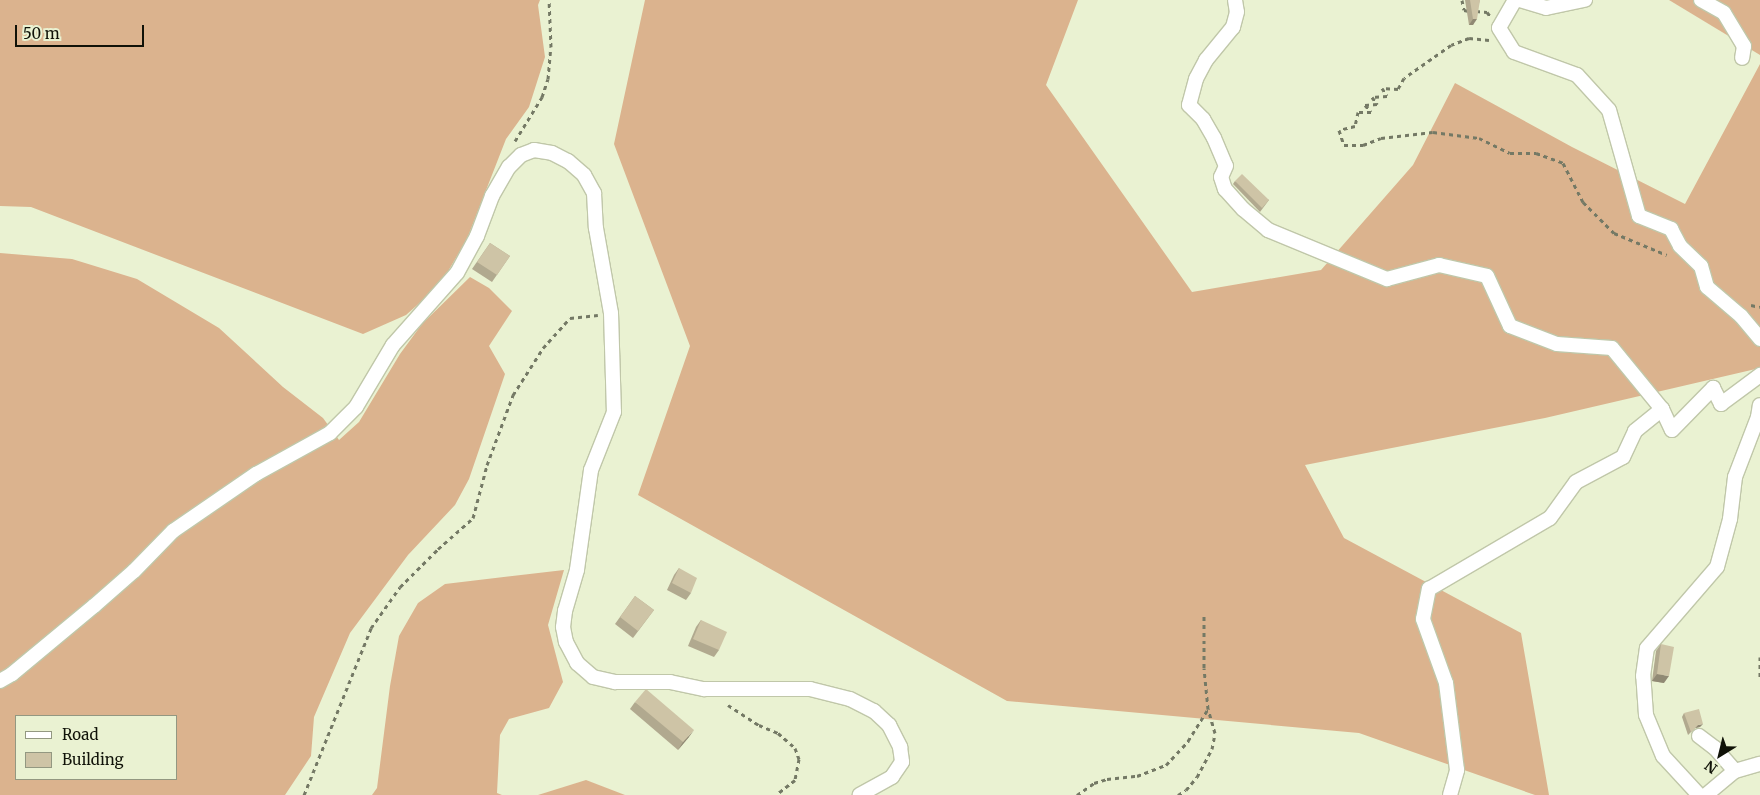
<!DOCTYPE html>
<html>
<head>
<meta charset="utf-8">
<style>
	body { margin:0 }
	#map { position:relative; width:1760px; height:795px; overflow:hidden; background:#eaf2d2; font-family:Merriweather,serif }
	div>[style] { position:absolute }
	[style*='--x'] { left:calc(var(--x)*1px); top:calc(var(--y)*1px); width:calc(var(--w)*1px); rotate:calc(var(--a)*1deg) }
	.forest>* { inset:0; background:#dbb38e }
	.path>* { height:3px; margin-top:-1.5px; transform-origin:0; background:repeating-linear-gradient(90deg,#747965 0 4px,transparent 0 8px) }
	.roads { filter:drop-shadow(1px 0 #c0c7a9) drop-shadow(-1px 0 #c0c7a9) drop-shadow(0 1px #c0c7a9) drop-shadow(0 -1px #c0c7a9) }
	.street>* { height:14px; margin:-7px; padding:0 7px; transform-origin:7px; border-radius:7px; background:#fff }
	.wall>* { inset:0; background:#b1a98f }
	.shaded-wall>* { inset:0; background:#908974 }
	.building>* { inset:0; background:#cec4a6 }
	span { translate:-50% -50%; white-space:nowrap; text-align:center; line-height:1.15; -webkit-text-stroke:4px #eaf2d2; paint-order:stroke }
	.legend { position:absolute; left:15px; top:715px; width:162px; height:65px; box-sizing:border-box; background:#eaf2d2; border:1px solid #939881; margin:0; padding:6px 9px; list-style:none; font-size:15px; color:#101208 }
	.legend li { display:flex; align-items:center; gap:10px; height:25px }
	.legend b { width:25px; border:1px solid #939881 }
	.north { position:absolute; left:1695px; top:730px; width:50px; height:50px; -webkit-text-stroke:4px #eaf2d2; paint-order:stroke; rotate:216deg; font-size:14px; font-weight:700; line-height:20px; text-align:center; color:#101208 }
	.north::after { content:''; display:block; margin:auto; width:18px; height:22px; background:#101208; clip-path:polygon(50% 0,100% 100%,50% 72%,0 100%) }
	.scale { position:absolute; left:15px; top:25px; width:129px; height:22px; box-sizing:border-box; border:2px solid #101208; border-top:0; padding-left:6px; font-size:15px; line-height:18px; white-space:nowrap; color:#101208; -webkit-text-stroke:4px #eaf2d2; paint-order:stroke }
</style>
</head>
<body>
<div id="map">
	<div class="forest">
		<i style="clip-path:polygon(0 0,540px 0,538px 5px,545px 57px,529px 107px,506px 139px,467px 239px,440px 285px,406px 315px,363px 334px,31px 207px,0 206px)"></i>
		<i style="clip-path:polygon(645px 0,1078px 0,1046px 85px,1192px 292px,1321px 270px,1413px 165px,1455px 83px,1572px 147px,1685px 204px,1760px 64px,1760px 368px,1545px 418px,1305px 465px,1344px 538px,1521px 633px,1549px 795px,1535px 795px,1359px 733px,1007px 701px,638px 495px,690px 346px,614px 144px)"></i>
		<i style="clip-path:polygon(1669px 0,1760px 0,1760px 55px)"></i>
		<i style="clip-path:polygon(evenodd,0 253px,72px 259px,137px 279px,219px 328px,283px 387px,323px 418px,339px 440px,359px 422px,400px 354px,422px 324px,470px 277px,489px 288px,512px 311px,489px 346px,505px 374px,469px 479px,455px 505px,408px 555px,350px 633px,314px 717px,311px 756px,285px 795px,0 795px,0 253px,16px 716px,176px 716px,176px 779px,16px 779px,16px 716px)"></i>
		<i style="clip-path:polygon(564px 570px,548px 625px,563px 682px,549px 708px,509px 719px,500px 735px,497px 793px,502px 795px,372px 795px,377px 788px,390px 686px,399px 636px,418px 603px,445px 584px)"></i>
		<i style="clip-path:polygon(586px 780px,625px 795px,538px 795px)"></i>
	</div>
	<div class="path">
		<i style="--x:1462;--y:0;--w:10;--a:79"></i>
		<i style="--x:1464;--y:10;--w:5;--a:11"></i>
		<i style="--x:1476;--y:11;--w:11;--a:5"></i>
		<i style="--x:1487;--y:12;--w:5;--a:53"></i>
		<i style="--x:1489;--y:40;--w:20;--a:-174"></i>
		<i style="--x:1469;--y:38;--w:19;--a:159"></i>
		<i style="--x:1451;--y:45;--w:57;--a:144.9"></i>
		<i style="--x:1404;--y:78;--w:13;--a:119"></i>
		<i style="--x:1398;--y:89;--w:16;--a:-176"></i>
		<i style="--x:1382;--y:88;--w:9;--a:58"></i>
		<i style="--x:1387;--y:96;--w:15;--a:176"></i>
		<i style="--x:1372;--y:97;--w:9;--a:54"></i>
		<i style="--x:1377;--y:104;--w:12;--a:175"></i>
		<i style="--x:1365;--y:105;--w:9;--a:49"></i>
		<i style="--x:1371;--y:112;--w:13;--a:180"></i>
		<i style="--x:1358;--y:112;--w:14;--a:102"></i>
		<i style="--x:1355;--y:126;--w:16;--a:166"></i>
		<i style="--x:1339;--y:130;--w:16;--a:72"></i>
		<i style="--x:1344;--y:145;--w:19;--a:0"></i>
		<i style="--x:1363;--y:145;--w:19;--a:-21"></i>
		<i style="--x:1381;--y:138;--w:52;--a:-6.6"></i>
		<i style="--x:1433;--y:132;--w:46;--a:7.4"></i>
		<i style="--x:1479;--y:138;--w:34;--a:26"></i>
		<i style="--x:1510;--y:153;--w:26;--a:0"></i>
		<i style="--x:1536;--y:153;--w:29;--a:20"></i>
		<i style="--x:1563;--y:163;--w:44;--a:62.9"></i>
		<i style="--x:1583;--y:202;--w:44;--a:45"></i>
		<i style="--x:1614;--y:233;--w:57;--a:22.5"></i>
		<i style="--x:515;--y:141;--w:52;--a:-58.5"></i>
		<i style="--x:542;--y:97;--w:19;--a:-72"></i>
		<i style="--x:548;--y:79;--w:32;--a:-85"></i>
		<i style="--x:551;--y:47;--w:47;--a:-92.4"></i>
		<i style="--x:1751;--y:305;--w:9;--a:13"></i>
		<i style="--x:1760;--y:657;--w:20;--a:90"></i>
		<i style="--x:728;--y:705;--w:37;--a:33"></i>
		<i style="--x:759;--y:725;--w:21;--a:23"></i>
		<i style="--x:778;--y:733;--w:23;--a:41"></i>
		<i style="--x:795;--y:748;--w:12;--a:70"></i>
		<i style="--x:799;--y:759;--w:21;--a:101"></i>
		<i style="--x:795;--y:780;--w:24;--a:142"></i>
		<i style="--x:304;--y:795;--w:180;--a:-68.1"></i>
		<i style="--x:371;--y:628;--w:50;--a:-54.7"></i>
		<i style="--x:400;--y:587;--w:54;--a:-45"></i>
		<i style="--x:438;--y:549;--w:47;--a:-41.5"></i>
		<i style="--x:473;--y:518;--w:55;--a:-75.2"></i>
		<i style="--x:487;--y:465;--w:75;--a:-69.6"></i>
		<i style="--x:513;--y:395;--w:56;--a:-57.4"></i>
		<i style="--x:543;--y:348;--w:40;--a:-48"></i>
		<i style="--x:570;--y:318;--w:28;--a:-6"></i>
		<i style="--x:1077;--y:795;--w:21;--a:-35"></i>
		<i style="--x:1094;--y:783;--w:14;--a:-17"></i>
		<i style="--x:1107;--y:779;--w:30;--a:-6"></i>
		<i style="--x:1137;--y:776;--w:31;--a:-21"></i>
		<i style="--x:1166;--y:765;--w:33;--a:-47"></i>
		<i style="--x:1188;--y:741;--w:38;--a:-58"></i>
		<i style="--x:1178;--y:795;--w:9;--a:-32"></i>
		<i style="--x:1186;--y:790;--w:17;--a:-50"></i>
		<i style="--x:1197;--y:777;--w:32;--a:-62"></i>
		<i style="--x:1212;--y:749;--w:16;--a:-79"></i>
		<i style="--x:1215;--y:733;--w:25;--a:-106"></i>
		<i style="--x:1208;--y:709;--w:41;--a:-95.6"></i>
		<i style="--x:1204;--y:668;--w:55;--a:-90"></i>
	</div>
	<div class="roads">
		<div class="street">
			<i style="--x:1235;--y:0;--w:12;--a:81"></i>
			<i style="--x:1237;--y:12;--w:16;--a:105"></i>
			<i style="--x:1233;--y:27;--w:43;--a:129.3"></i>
			<i style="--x:1206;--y:60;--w:21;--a:118"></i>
			<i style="--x:1196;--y:79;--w:27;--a:105"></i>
			<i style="--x:1189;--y:105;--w:20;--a:45"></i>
			<i style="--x:1203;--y:119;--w:22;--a:60"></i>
			<i style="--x:1214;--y:138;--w:30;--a:67"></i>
			<i style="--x:1226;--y:166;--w:12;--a:114"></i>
			<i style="--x:1221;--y:177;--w:13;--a:72"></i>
			<i style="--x:1225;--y:189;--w:27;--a:48"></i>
			<i style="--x:1243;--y:209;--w:33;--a:40"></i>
			<i style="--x:1268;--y:230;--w:129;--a:22.4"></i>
			<i style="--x:1387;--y:279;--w:54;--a:-15.1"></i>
			<i style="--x:1439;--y:265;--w:49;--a:12.9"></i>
			<i style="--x:1487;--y:276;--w:55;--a:65.3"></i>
			<i style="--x:1510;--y:326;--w:50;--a:21"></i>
			<i style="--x:1557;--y:344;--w:55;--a:4.2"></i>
			<i style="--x:1612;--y:348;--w:79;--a:50.7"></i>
			<i style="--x:1662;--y:409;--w:23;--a:65"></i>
			<i style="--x:1672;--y:430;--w:59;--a:-45.7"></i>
			<i style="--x:1713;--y:388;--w:18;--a:63"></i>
			<i style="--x:1721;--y:404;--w:49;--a:-36.6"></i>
			<i style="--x:1515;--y:0;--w:32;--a:120"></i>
			<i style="--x:1499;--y:28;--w:28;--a:58"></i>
			<i style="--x:1514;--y:52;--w:67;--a:20.1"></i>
			<i style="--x:1577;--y:75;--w:47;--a:47.6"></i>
			<i style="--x:1609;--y:110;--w:110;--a:74.2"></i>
			<i style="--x:1639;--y:216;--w:35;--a:22"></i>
			<i style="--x:1671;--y:229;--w:19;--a:62"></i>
			<i style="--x:1680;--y:246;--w:29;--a:44"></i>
			<i style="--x:1701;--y:266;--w:22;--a:74"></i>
			<i style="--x:1707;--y:287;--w:45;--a:40.5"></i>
			<i style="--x:1741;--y:316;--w:30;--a:50"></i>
			<i style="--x:1520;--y:0;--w:27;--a:17"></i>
			<i style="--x:1546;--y:8;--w:40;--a:-12"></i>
			<i style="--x:1701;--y:0;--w:26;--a:29"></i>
			<i style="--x:1724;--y:13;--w:39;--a:59"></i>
			<i style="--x:1744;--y:46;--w:12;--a:99"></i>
			<i style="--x:0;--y:681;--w:14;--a:-30"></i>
			<i style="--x:12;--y:674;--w:107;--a:-39.7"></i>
			<i style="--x:94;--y:606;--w:53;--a:-41.2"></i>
			<i style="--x:134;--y:571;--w:56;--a:-45.7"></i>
			<i style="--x:173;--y:531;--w:101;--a:-34.5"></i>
			<i style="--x:256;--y:474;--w:85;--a:-29"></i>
			<i style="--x:330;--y:433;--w:37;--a:-45"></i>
			<i style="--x:356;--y:407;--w:72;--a:-59.2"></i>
			<i style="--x:393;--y:345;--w:96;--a:-48.4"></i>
			<i style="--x:457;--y:273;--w:42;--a:-61.6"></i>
			<i style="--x:477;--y:236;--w:43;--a:-69.4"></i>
			<i style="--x:492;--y:196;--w:34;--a:-60"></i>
			<i style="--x:509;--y:167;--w:17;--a:-45"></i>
			<i style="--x:521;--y:155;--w:14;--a:-21"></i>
			<i style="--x:534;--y:150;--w:18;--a:9"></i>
			<i style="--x:552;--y:153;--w:18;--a:27"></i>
			<i style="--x:568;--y:161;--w:21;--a:41"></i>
			<i style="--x:584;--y:175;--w:21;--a:61"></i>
			<i style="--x:594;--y:193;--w:35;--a:87"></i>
			<i style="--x:596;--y:228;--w:86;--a:80"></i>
			<i style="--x:611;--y:313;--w:99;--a:88.3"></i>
			<i style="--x:614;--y:412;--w:62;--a:111.6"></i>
			<i style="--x:591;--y:470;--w:101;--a:98"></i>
			<i style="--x:577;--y:570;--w:43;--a:106.3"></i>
			<i style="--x:565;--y:611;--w:16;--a:97"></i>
			<i style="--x:563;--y:627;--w:15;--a:79"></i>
			<i style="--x:566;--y:642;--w:24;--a:62"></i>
			<i style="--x:577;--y:663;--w:21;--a:41"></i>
			<i style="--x:593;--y:677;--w:23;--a:13"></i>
			<i style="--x:615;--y:682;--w:55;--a:0"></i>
			<i style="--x:670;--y:682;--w:35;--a:12"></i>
			<i style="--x:704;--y:689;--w:106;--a:0"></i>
			<i style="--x:810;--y:689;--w:41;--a:14"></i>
			<i style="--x:850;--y:699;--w:27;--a:27"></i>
			<i style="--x:874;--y:711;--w:21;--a:43"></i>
			<i style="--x:889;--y:725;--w:25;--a:63"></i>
			<i style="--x:900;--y:747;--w:15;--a:82"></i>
			<i style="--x:902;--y:762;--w:18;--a:124"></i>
			<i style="--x:892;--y:777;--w:37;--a:151"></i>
			<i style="--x:1699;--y:736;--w:20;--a:37"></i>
			<i style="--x:1715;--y:748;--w:30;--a:49"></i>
			<i style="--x:1735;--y:771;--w:26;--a:-16"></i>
			<i style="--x:1450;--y:795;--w:26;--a:-74"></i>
			<i style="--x:1457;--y:770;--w:88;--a:-97.2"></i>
			<i style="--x:1446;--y:683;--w:68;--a:-109.8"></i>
			<i style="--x:1423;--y:619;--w:31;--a:-79"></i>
			<i style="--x:1429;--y:589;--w:140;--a:-30.4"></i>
			<i style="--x:1550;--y:518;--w:44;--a:-54.2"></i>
			<i style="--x:1576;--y:482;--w:53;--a:-28"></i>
			<i style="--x:1623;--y:457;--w:29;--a:-65"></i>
			<i style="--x:1635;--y:431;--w:35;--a:-39"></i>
			<i style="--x:1699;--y:795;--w:53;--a:-132.7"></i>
			<i style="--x:1663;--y:756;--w:44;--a:-112.5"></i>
			<i style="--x:1646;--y:715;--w:39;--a:-94"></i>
			<i style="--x:1643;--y:676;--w:28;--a:-82"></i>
			<i style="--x:1647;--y:648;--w:107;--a:-49.2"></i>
			<i style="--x:1717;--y:567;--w:50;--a:-74.8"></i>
			<i style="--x:1730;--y:519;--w:42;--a:-83.2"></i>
			<i style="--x:1735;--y:477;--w:64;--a:-69"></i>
			<i style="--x:1758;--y:417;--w:12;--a:-81"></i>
			<i style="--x:1706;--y:795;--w:38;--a:-40"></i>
		</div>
	</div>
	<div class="wall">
		<i style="clip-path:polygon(1465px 0,1480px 0,1473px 25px,1469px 25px)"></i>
		<i style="clip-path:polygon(1235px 181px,1269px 200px,1260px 212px,1233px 184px)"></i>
		<i style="clip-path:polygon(490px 243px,510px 256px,492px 282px,472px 269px)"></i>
		<i style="clip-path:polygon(679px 568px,691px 593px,686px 600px,667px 590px,674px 575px)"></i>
		<i style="clip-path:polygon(635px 596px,654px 610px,633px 638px,615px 624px)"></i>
		<i style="clip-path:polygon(701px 620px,719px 650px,714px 657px,688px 646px,696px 627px)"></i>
		<i style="clip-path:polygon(1661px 644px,1664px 683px,1652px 681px,1656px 651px)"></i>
		<i style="clip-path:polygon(635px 702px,689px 737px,678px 750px,630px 709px)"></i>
		<i style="clip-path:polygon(1684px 713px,1700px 727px,1695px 728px,1688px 735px,1682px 717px)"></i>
	</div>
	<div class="shaded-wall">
		<i style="clip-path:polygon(1473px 19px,1477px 19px,1473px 25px,1469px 25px)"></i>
		<i style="clip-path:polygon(1657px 674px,1669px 676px,1664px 683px,1652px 681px)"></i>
		<i style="clip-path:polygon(1703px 724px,1700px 727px,1695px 728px,1688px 735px,1698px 725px)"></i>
		<i style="clip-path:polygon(694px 730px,689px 737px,678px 750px,683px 742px)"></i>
	</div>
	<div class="building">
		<i style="clip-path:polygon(1470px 0,1480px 0,1477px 19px,1473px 19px)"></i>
		<i style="clip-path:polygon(1242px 174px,1269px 200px,1262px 208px,1235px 181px)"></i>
		<i style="clip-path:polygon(490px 243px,510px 256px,497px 275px,477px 262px)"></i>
		<i style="clip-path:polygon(679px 568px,697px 578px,691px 593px,672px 583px)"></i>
		<i style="clip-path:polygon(635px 596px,654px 610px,638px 631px,620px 617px)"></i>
		<i style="clip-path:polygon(701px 620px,727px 632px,719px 650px,693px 639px)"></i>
		<i style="clip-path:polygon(1661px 644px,1674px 647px,1669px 676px,1657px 674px)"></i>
		<i style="clip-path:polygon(646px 689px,694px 730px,683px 742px,635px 702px)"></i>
		<i style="clip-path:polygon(1699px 709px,1703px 724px,1698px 725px,1691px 732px,1684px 713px)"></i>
	</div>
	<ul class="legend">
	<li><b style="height:6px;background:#fff"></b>Road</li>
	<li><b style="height:14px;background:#cec4a6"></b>Building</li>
	</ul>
	<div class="north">N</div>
	<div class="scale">50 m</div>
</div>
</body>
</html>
